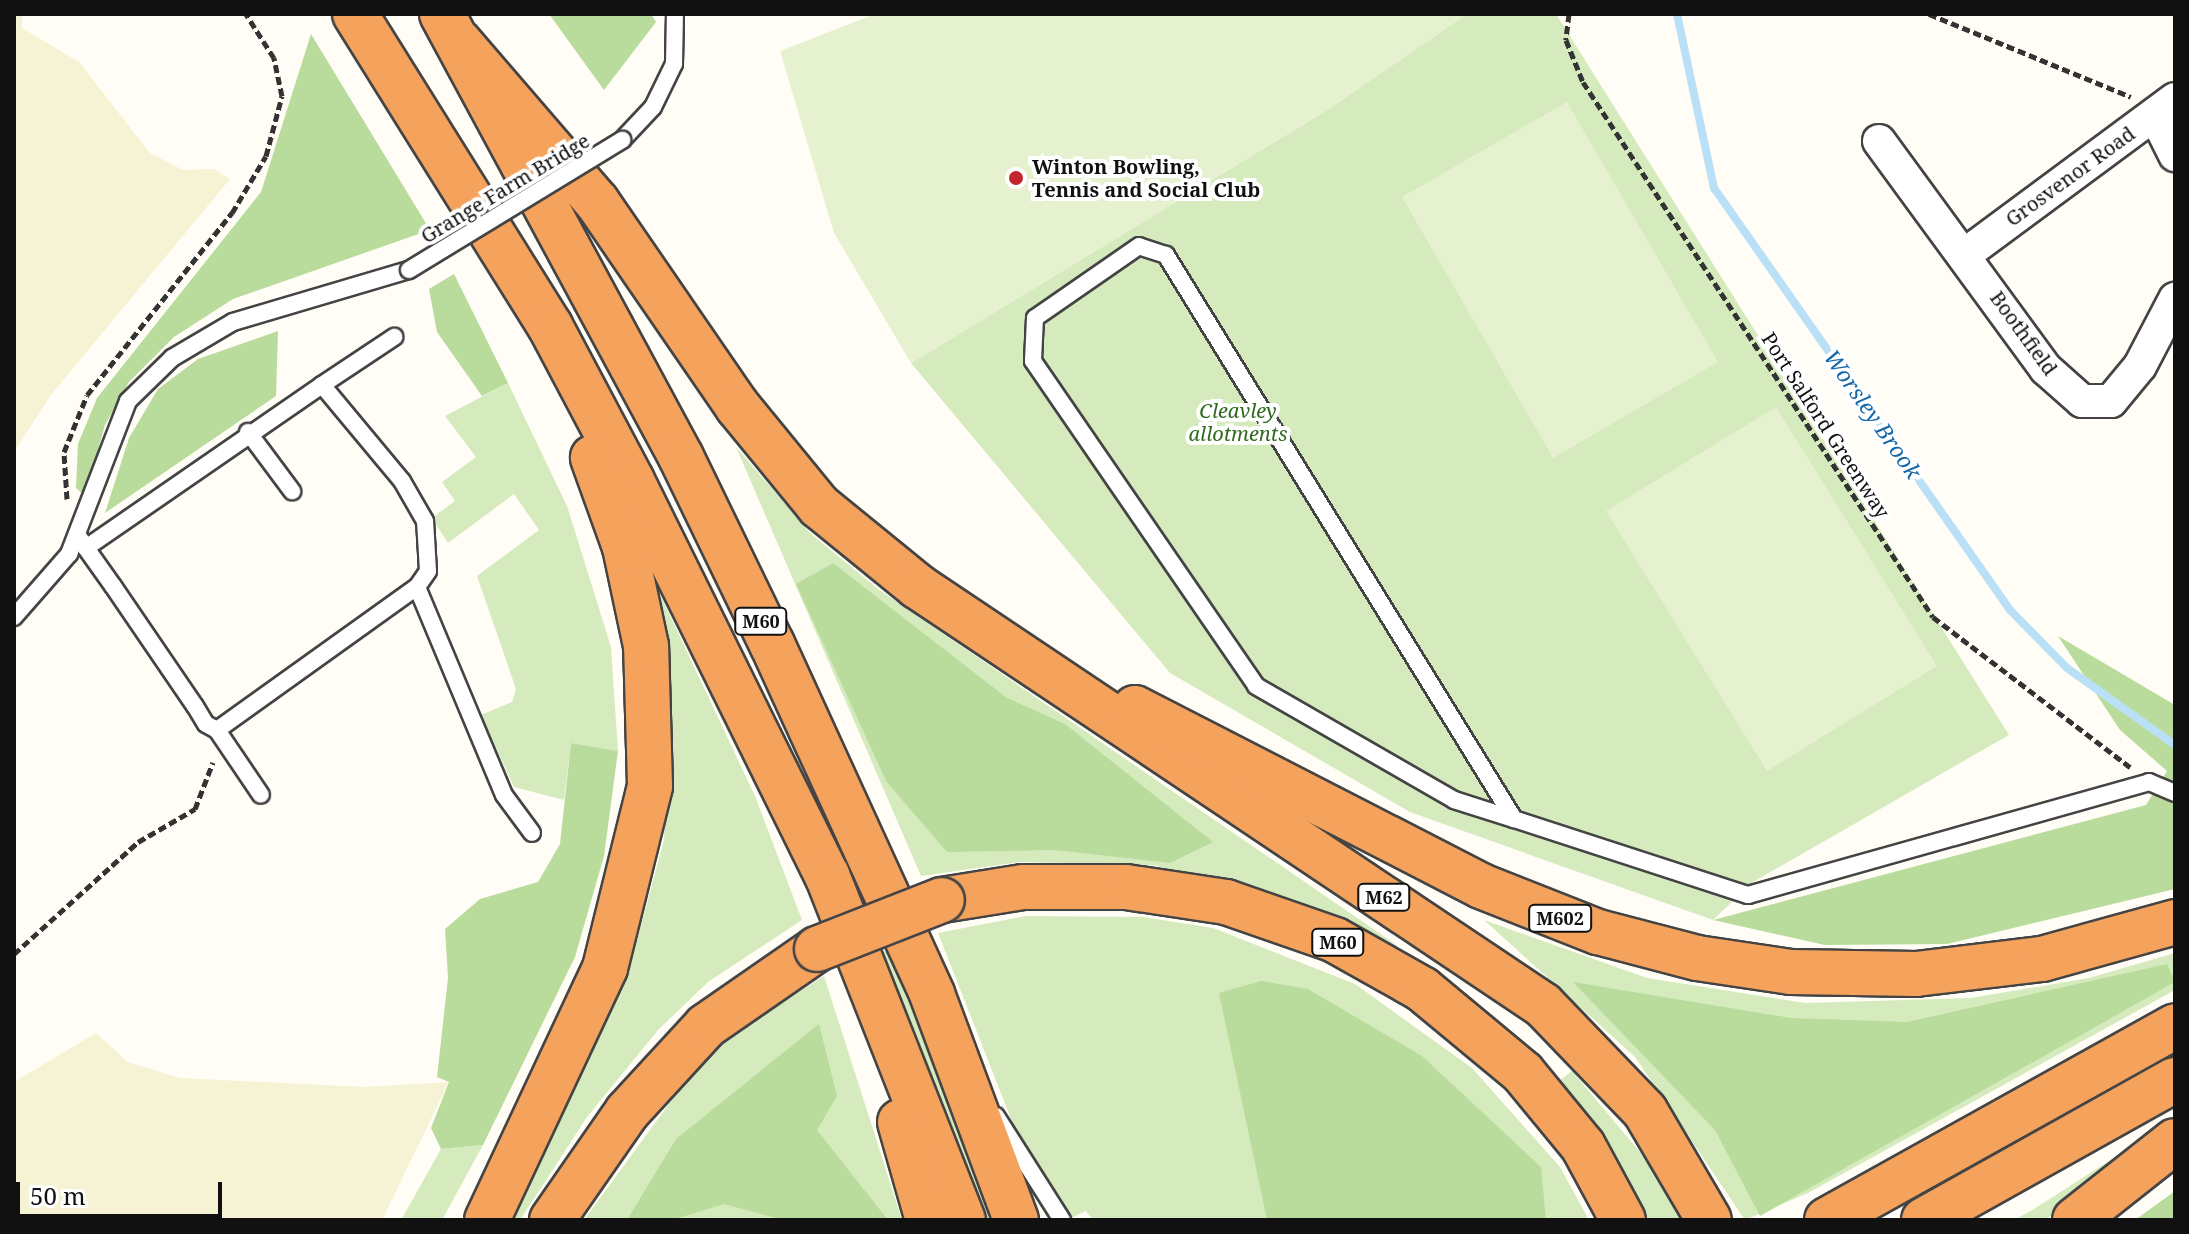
<!DOCTYPE html>
<html>
<head>
<meta charset="utf-8">
<style>
	body { margin:0 }
	#map { position:relative; width:2189px; height:1234px; overflow:hidden; background:#fffdf5; font-family:"Noto Serif",serif }
	div>[style] { position:absolute }
	[style*='--x'] { left:calc(var(--x)*1px); top:calc(var(--y)*1px); width:calc(var(--w)*1px); rotate:calc(var(--a)*1deg) }
	.farmland>* { inset:0; background:#f6f3d4 }
	.green>* { inset:0; background:#d5ebbd }
	.forest>* { inset:0; background:#b9dc9c }
	.pitch>* { inset:0; background:#e6f2cf }
	.stream>* { height:8px; margin:-4px; padding:0 4px; transform-origin:4px; border-radius:4px; background:#b9e0f7 }
	.path>* { height:5px; margin-top:-2.5px; transform-origin:0; background:repeating-linear-gradient(90deg,#333 0 8px,transparent 0 12px) }
	.roads { filter:drop-shadow(2px 0 #444) drop-shadow(-2px 0 #444) drop-shadow(0 2px #444) drop-shadow(0 -2px #444) }
	.lane>* { height:16px; margin:-8px; padding:0 8px; transform-origin:8px; border-radius:8px; background:#fff }
	.street>* { height:32px; margin:-16px; padding:0 16px; transform-origin:16px; border-radius:16px; background:#fff }
	.highway>* { height:44px; margin:-22px; padding:0 22px; transform-origin:22px; border-radius:22px; background:#f5a25d }
	.bridges { filter:drop-shadow(2px 0 #444) drop-shadow(-2px 0 #444) drop-shadow(0 2px #444) drop-shadow(0 -2px #444) }
	.lane-bridge>* { height:16px; margin:-8px; padding:0 8px; transform-origin:8px; border-radius:8px; background:#fff }
	.highway-bridge>* { height:44px; margin:-22px; padding:0 22px; transform-origin:22px; border-radius:22px; background:#f5a25d }
	.dots>* { width:22px; height:22px; translate:-50% -50%; box-sizing:border-box; border:4px solid #fff; border-radius:50% }
	span { translate:-50% -50%; white-space:nowrap; text-align:center; line-height:1.15; -webkit-text-stroke:8px #fff; paint-order:stroke }
	.shield-label span { padding:2px 6px; background:#fff; border:2px solid; border-radius:6px; -webkit-text-stroke-width:0 }
	.shield-label { font-size:18px; color:#111; font-weight:700 }
	.poi-label { font-size:20px; color:#111; font-weight:700 }
	.left { translate:0 -50%; text-align:left }
	.street-label { font-size:20px; color:#111 }
	.park-label { font-size:20px; color:#2f6b1f; font-style:italic }
	.water-label { font-size:22px; color:#1768a6; font-style:italic }
	.frame { position:absolute; inset:0; border:16px solid #111; pointer-events:none }
	.scale { position:absolute; left:16px; top:1182px; width:206px; height:36px; box-sizing:border-box; border:4px solid #111; border-top:0; padding-left:10px; font-size:24px; line-height:28px; white-space:nowrap; color:#111; -webkit-text-stroke:6px #fff; paint-order:stroke }
</style>
</head>
<body>
<div id="map">
	<div class="farmland">
		<i style="clip-path:polygon(14px 14px,22px 14px,22px 28px,79px 62px,150px 153px,183px 170px,214px 169px,230px 179px,51px 395px,14px 452px)"></i>
		<i style="clip-path:polygon(96px 1033px,128px 1062px,180px 1078px,364px 1087px,449px 1082px,382px 1220px,14px 1220px,14px 1082px)"></i>
	</div>
	<div class="green">
		<i style="clip-path:polygon(1467px 14px,1556px 14px,2009px 735px,1753px 882px,1713px 920px,1410px 812px,1170px 673px,911px 363px,1324px 112px)"></i>
		<i style="clip-path:polygon(508px 383px,567px 506px,611px 647px,618px 751px,571px 743px,564px 800px,514px 787px,481px 715px,512px 702px,516px 689px,477px 576px,539px 530px,514px 494px,448px 543px,432px 518px,455px 501px,442px 482px,476px 457px,445px 416px)"></i>
		<i style="clip-path:polygon(736px 447px,810px 533px,878px 589px,1398px 946px,1323px 911px,1153px 865px,1020px 862px,921px 876px)"></i>
		<i style="clip-path:polygon(641px 554px,755px 796px,802px 920px,708px 982px,658px 1030px,587px 1117px,520px 1220px,510px 1220px,628px 974px,664px 840px,670px 702px)"></i>
		<i style="clip-path:polygon(1026px 916px,1143px 917px,1213px 928px,1355px 984px,1472px 1068px,1560px 1167px,1589px 1220px,1093px 1220px,1086px 1211px,1071px 1218px,1015px 1129px,938px 933px)"></i>
		<i style="clip-path:polygon(1484px 920px,1647px 978px,1805px 1003px,1971px 998px,2089px 978px,2175px 953px,2175px 990px,1808px 1193px,1745px 1220px,1635px 1057px)"></i>
		<i style="clip-path:polygon(891px 950px,915px 1005px,994px 1220px,983px 1220px,883px 952px)"></i>
		<i style="clip-path:polygon(824px 976px,902px 1220px,584px 1220px,688px 1078px,736px 1032px)"></i>
		<i style="clip-path:polygon(1572px 1071px,1654px 1169px,1685px 1220px,1647px 1220px,1623px 1171px,1559px 1081px)"></i>
		<i style="clip-path:polygon(483px 1145px,442px 1220px,401px 1220px,441px 1149px)"></i>
		<i style="clip-path:polygon(2115px 1157px,2046px 1220px,2014px 1220px,2034px 1209px)"></i>
	</div>
	<div class="forest">
		<i style="clip-path:polygon(549px 14px,651px 14px,656px 22px,604px 90px)"></i>
		<i style="clip-path:polygon(311px 34px,430px 230px,233px 299px,174px 337px,129px 382px,105px 425px,85px 496px,76px 488px,78px 444px,97px 398px,261px 192px)"></i>
		<i style="clip-path:polygon(454px 274px,508px 383px,482px 396px,437px 332px,429px 289px)"></i>
		<i style="clip-path:polygon(278px 331px,276px 396px,105px 513px,129px 438px,158px 389px,198px 359px)"></i>
		<i style="clip-path:polygon(833px 563px,1007px 698px,1065px 724px,1213px 842px,1170px 863px,1055px 850px,947px 852px,886px 781px,796px 584px)"></i>
		<i style="clip-path:polygon(2058px 636px,2175px 705px,2175px 889px,1947px 944px,1825px 945px,1713px 920px,2146px 805px,2167px 771px,2120px 730px)"></i>
		<i style="clip-path:polygon(571px 743px,618px 751px,604px 856px,575px 957px,483px 1145px,441px 1149px,431px 1128px,449px 1082px,437px 1077px,448px 978px,445px 929px,480px 899px,538px 882px,560px 844px)"></i>
		<i style="clip-path:polygon(2167px 964px,2175px 982px,1760px 1216px,1715px 1130px,1573px 982px,1791px 1018px,1907px 1022px)"></i>
		<i style="clip-path:polygon(1261px 981px,1308px 989px,1422px 1056px,1541px 1167px,1546px 1220px,1267px 1220px,1219px 993px)"></i>
		<i style="clip-path:polygon(819px 1024px,837px 1096px,817px 1130px,888px 1220px,783px 1220px,724px 1204px,672px 1220px,627px 1220px,676px 1139px)"></i>
		<i style="clip-path:polygon(2175px 1191px,2175px 1220px,2135px 1220px)"></i>
	</div>
	<div class="pitch">
		<i style="clip-path:polygon(875px 14px,1467px 14px,1324px 112px,911px 363px,834px 233px,780px 51px)"></i>
		<i style="clip-path:polygon(1567px 102px,1718px 362px,1553px 458px,1402px 197px)"></i>
		<i style="clip-path:polygon(1776px 407px,1937px 666px,1767px 771px,1606px 511px)"></i>
	</div>
	<div class="stream">
		<i style="--x:1677;--y:14;--w:178;--a:78"></i>
		<i style="--x:1714;--y:188;--w:515;--a:54.95"></i>
		<i style="--x:2010;--y:610;--w:81;--a:45.5"></i>
		<i style="--x:2067;--y:668;--w:133;--a:35.5"></i>
	</div>
	<div class="path">
		<i style="--x:1569;--y:14;--w:26;--a:97"></i>
		<i style="--x:1566;--y:40;--w:45;--a:68"></i>
		<i style="--x:1583;--y:82;--w:639;--a:56.81"></i>
		<i style="--x:1933;--y:617;--w:248;--a:37.3"></i>
		<i style="--x:1929;--y:14;--w:218;--a:22.3"></i>
		<i style="--x:67;--y:499;--w:47;--a:-93.7"></i>
		<i style="--x:64;--y:452;--w:61;--a:-68"></i>
		<i style="--x:87;--y:395;--w:233;--a:-51.5"></i>
		<i style="--x:232;--y:213;--w:66;--a:-59.2"></i>
		<i style="--x:266;--y:156;--w:62;--a:-75.1"></i>
		<i style="--x:282;--y:96;--w:39;--a:-102"></i>
		<i style="--x:274;--y:58;--w:52;--a:-122.5"></i>
		<i style="--x:14;--y:954;--w:167;--a:-42.1"></i>
		<i style="--x:138;--y:842;--w:66;--a:-30.1"></i>
		<i style="--x:195;--y:809;--w:50;--a:-69"></i>
	</div>
	<div class="roads">
		<div class="lane">
			<i style="--x:622;--y:140;--w:45;--a:-46.8"></i>
			<i style="--x:653;--y:107;--w:48;--a:-64"></i>
			<i style="--x:674;--y:64;--w:50;--a:-88.9"></i>
			<i style="--x:322;--y:385;--w:87;--a:-33.7"></i>
			<i style="--x:248;--y:432;--w:74;--a:53.3"></i>
			<i style="--x:77;--y:534;--w:17;--a:57"></i>
			<i style="--x:86;--y:548;--w:47;--a:54.6"></i>
			<i style="--x:113;--y:586;--w:145;--a:55.7"></i>
			<i style="--x:195;--y:706;--w:21;--a:59"></i>
			<i style="--x:206;--y:724;--w:13;--a:29"></i>
			<i style="--x:217;--y:730;--w:246;--a:-35.6"></i>
			<i style="--x:417;--y:587;--w:19;--a:-55"></i>
			<i style="--x:428;--y:571;--w:50;--a:-93.4"></i>
			<i style="--x:425;--y:521;--w:46;--a:-119.9"></i>
			<i style="--x:402;--y:481;--w:125;--a:-129.8"></i>
			<i style="--x:322;--y:385;--w:287;--a:145.4"></i>
			<i style="--x:417;--y:587;--w:225;--a:67.3"></i>
			<i style="--x:504;--y:795;--w:47;--a:53.6"></i>
			<i style="--x:14;--y:617;--w:84;--a:-48.9"></i>
			<i style="--x:69;--y:554;--w:164;--a:-68.9"></i>
			<i style="--x:128;--y:401;--w:62;--a:-44.3"></i>
			<i style="--x:172;--y:358;--w:71;--a:-30.5"></i>
			<i style="--x:233;--y:322;--w:184;--a:-16.5"></i>
			<i style="--x:217;--y:730;--w:78;--a:55.9"></i>
			<i style="--x:1514;--y:819;--w:663;--a:-121.68"></i>
			<i style="--x:1166;--y:255;--w:28;--a:-162"></i>
			<i style="--x:1139;--y:246;--w:126;--a:145.3"></i>
			<i style="--x:1035;--y:318;--w:43;--a:92.7"></i>
			<i style="--x:1033;--y:361;--w:394;--a:55.5"></i>
			<i style="--x:1256;--y:686;--w:228;--a:29.9"></i>
			<i style="--x:1454;--y:800;--w:63;--a:17.6"></i>
			<i style="--x:1514;--y:819;--w:246;--a:18"></i>
			<i style="--x:1748;--y:895;--w:417;--a:-15.7"></i>
			<i style="--x:2149;--y:782;--w:28;--a:23"></i>
			<i style="--x:996;--y:1116;--w:123;--a:57.6"></i>
		</div>
		<div class="street">
			<i style="--x:2155;--y:115;--w:45;--a:63.4"></i>
			<i style="--x:1879;--y:141;--w:283;--a:53.8"></i>
			<i style="--x:2046;--y:369;--w:48;--a:41.6"></i>
			<i style="--x:2082;--y:401;--w:29;--a:0"></i>
			<i style="--x:2111;--y:401;--w:45;--a:-50.4"></i>
			<i style="--x:2140;--y:366;--w:76;--a:-62.4"></i>
			<i style="--x:1967;--y:253;--w:259;--a:-36.5"></i>
		</div>
		<div class="highway">
			<i style="--x:355;--y:14;--w:368;--a:58"></i>
			<i style="--x:550;--y:326;--w:175;--a:62.1"></i>
			<i style="--x:632;--y:481;--w:440;--a:63.7"></i>
			<i style="--x:827;--y:875;--w:371;--a:68.5"></i>
			<i style="--x:442;--y:14;--w:503;--a:61.65"></i>
			<i style="--x:681;--y:457;--w:208;--a:64.1"></i>
			<i style="--x:772;--y:644;--w:385;--a:65.4"></i>
			<i style="--x:932;--y:994;--w:241;--a:69.6"></i>
			<i style="--x:460;--y:43;--w:210;--a:49.3"></i>
			<i style="--x:597;--y:202;--w:249;--a:55.5"></i>
			<i style="--x:738;--y:407;--w:128;--a:50.7"></i>
			<i style="--x:819;--y:506;--w:127;--a:39.2"></i>
			<i style="--x:917;--y:586;--w:753;--a:33.8"></i>
			<i style="--x:1543;--y:1005;--w:147;--a:46.1"></i>
			<i style="--x:1645;--y:1111;--w:126;--a:59.6"></i>
			<i style="--x:1135;--y:708;--w:389;--a:27.2"></i>
			<i style="--x:1481;--y:886;--w:126;--a:21.5"></i>
			<i style="--x:1598;--y:932;--w:102;--a:14.7"></i>
			<i style="--x:1697;--y:958;--w:95;--a:8.5"></i>
			<i style="--x:1791;--y:972;--w:125;--a:0.9"></i>
			<i style="--x:1916;--y:974;--w:127;--a:-6.8"></i>
			<i style="--x:2042;--y:959;--w:138;--a:-15.5"></i>
			<i style="--x:942;--y:900;--w:82;--a:-9.1"></i>
			<i style="--x:1023;--y:887;--w:103;--a:0"></i>
			<i style="--x:1126;--y:887;--w:101;--a:8.5"></i>
			<i style="--x:1226;--y:902;--w:115;--a:19.2"></i>
			<i style="--x:1335;--y:940;--w:100;--a:29.4"></i>
			<i style="--x:1422;--y:989;--w:131;--a:39.7"></i>
			<i style="--x:1523;--y:1073;--w:94;--a:50.6"></i>
			<i style="--x:1583;--y:1146;--w:84;--a:61.6"></i>
			<i style="--x:900;--y:1122;--w:102;--a:74.1"></i>
			<i style="--x:487;--y:1220;--w:278;--a:-64.9"></i>
			<i style="--x:605;--y:968;--w:187;--a:-76.1"></i>
			<i style="--x:650;--y:786;--w:140;--a:-91.6"></i>
			<i style="--x:646;--y:646;--w:101;--a:-102"></i>
			<i style="--x:625;--y:547;--w:95;--a:-109.8"></i>
			<i style="--x:552;--y:1220;--w:131;--a:-55.2"></i>
			<i style="--x:627;--y:1112;--w:117;--a:-47.4"></i>
			<i style="--x:706;--y:1026;--w:135;--a:-34.7"></i>
			<i style="--x:1827;--y:1220;--w:398;--a:-29.1"></i>
			<i style="--x:1924;--y:1220;--w:287;--a:-29.2"></i>
			<i style="--x:2075;--y:1220;--w:127;--a:-38.3"></i>
		</div>
	</div>
	<div class="bridges">
		<div class="lane-bridge">
			<i style="--x:409;--y:270;--w:250;--a:-31.4"></i>
		</div>
		<div class="highway-bridge">
			<i style="--x:817;--y:949;--w:134;--a:-21.4"></i>
		</div>
	</div>
	<div class="dots">
		<i style="left:1016px;top:178px;background:#c4262e"></i>
	</div>
	<div class="shield-label">
		<span style="left:761px;top:621px">M60</span>
		<span style="left:1384px;top:897px">M62</span>
		<span style="left:1560px;top:918px">M602</span>
		<span style="left:1338px;top:942px">M60</span>
	</div>
	<div class="poi-label">
		<span class="left" style="left:1032px;top:178px">Winton Bowling,<br>Tennis and Social Club</span>
	</div>
	<div class="street-label">
		<span style="left:2070px;top:176px;rotate:-36deg">Grosvenor Road</span>
		<span style="left:505px;top:188px;rotate:-31deg">Grange Farm Bridge</span>
		<span style="left:2024px;top:333px;rotate:54deg">Boothfield</span>
		<span style="left:1826px;top:425px;rotate:57deg">Port Salford Greenway</span>
	</div>
	<div class="park-label">
		<span style="left:1238px;top:422px">Cleavley<br>allotments</span>
	</div>
	<div class="water-label">
		<span style="left:1873px;top:414px;rotate:55deg">Worsley Brook</span>
	</div>
	<div class="frame"></div>
	<div class="scale">50 m</div>
</div>
</body>
</html>
